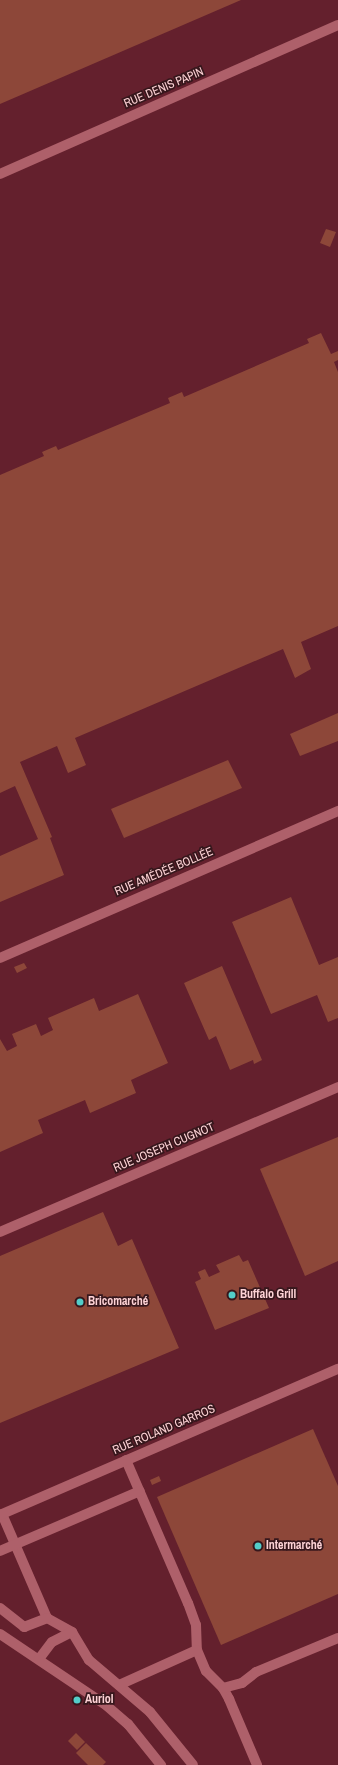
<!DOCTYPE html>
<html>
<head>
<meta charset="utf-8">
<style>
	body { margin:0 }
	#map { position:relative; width:338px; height:1765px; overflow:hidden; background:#64202d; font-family:"Archivo Narrow",sans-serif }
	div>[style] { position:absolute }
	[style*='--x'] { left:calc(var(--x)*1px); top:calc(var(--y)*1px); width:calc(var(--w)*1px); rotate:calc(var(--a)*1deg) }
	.building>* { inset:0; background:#8d4739 }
	.minor>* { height:10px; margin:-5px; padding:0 5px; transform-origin:5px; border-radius:5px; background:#ae606a }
	.dots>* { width:11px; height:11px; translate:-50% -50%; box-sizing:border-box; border:2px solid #36171c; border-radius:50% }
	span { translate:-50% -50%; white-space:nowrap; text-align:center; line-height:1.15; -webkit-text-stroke:3.5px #36171c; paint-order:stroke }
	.street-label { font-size:12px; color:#fed3d6 }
	.poi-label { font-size:12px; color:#fed3d6; font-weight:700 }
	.left { translate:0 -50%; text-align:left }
</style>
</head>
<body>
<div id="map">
	<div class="building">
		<i style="clip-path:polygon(0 0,241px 0,0 104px)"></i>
		<i style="clip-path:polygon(326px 229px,336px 232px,330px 247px,320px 243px)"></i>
		<i style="clip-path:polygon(321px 333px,331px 354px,338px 351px,338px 360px,334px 362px,338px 372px,338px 626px,301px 642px,311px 669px,295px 678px,283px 649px,75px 738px,86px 765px,68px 773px,57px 746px,20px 762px,52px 837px,50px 838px,64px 875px,0 902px,0 856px,38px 839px,15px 786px,0 793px,0 475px,44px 456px,42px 452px,56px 446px,58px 450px,170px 403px,168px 398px,182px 392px,184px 397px,309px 343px,307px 339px)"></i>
		<i style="clip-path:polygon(338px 713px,338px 741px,300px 756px,290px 734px)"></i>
		<i style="clip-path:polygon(228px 760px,242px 788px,124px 838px,111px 809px)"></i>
		<i style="clip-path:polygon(291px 897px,319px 965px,338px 957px,338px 1018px,328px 1022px,317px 995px,271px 1014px,232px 922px)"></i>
		<i style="clip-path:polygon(24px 963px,27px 968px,17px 973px,14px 967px)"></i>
		<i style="clip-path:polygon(222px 966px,262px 1060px,254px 1064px,253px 1060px,230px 1070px,216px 1036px,209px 1040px,184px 983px)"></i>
		<i style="clip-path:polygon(138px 994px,168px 1063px,131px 1080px,136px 1093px,90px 1113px,85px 1100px,38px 1120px,43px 1133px,0 1152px,0 1039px,7px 1051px,17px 1046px,12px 1034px,36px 1024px,41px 1036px,53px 1030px,48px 1018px,94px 998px,99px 1011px)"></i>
		<i style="clip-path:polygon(338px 1137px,338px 1261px,305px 1276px,260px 1169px)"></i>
		<i style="clip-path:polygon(103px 1212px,118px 1246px,132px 1239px,179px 1348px,0 1423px,0 1256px)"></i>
		<i style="clip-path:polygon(239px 1255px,243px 1262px,248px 1260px,269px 1308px,215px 1330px,195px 1282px,201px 1279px,198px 1272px,205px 1269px,209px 1277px,220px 1272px,216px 1265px)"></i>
		<i style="clip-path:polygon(313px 1429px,338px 1486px,338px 1594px,221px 1645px,157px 1497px)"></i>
		<i style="clip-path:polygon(159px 1476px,161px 1481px,152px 1485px,150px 1480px)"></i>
		<i style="clip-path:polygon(74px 1696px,82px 1702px,80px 1705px,71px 1699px)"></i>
		<i style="clip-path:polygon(76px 1733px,85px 1742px,77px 1750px,68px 1741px)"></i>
		<i style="clip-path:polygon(86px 1743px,106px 1762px,103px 1765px,88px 1765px,76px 1753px)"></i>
	</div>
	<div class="minor">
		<i style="--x:0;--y:174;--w:369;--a:-23.8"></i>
		<i style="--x:0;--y:958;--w:369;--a:-23.5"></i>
		<i style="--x:0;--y:1232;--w:368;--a:-23.2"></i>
		<i style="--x:126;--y:1460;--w:156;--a:66.6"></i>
		<i style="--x:188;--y:1603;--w:23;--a:70"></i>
		<i style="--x:196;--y:1625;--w:25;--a:88"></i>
		<i style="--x:197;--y:1650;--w:23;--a:67"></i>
		<i style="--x:206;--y:1671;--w:24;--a:45"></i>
		<i style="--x:223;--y:1688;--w:13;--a:61"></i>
		<i style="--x:229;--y:1699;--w:72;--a:67"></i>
		<i style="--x:2;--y:1514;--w:113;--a:66.6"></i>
		<i style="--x:47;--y:1618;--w:29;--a:29"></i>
		<i style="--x:72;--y:1632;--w:33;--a:59"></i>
		<i style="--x:89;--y:1660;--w:80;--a:40.4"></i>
		<i style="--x:150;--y:1712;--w:68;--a:50.9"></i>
		<i style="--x:0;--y:1515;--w:368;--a:-23.4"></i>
		<i style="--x:0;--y:1551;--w:152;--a:-23.2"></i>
		<i style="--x:0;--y:1608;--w:31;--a:38"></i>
		<i style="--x:24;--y:1627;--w:25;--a:-21"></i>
		<i style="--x:0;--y:1634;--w:129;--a:33.9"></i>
		<i style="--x:107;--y:1706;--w:28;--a:41"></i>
		<i style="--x:128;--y:1724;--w:53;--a:51.2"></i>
		<i style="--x:39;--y:1659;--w:21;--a:-53"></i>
		<i style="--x:52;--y:1642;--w:22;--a:-27"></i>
		<i style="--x:119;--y:1685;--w:85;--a:-24.2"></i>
		<i style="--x:223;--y:1688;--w:20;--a:-15"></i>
		<i style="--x:242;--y:1683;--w:18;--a:-38"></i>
		<i style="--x:256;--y:1672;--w:89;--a:-22.5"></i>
	</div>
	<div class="dots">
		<i style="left:232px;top:1295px;background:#53cdc9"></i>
		<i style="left:80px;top:1302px;background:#53cdc9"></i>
		<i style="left:258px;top:1546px;background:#53cdc9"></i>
		<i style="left:77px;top:1700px;background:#53cdc9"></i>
	</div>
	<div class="street-label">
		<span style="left:164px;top:88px;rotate:-23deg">RUE DENIS PAPIN</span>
		<span style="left:164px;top:872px;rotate:-23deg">RUE AMÉDÉE BOLLÉE</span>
		<span style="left:164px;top:1148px;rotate:-23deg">RUE JOSEPH CUGNOT</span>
		<span style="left:164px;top:1430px;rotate:-23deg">RUE ROLAND GARROS</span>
	</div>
	<div class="poi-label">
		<span class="left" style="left:240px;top:1295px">Buffalo Grill</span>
		<span class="left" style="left:88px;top:1302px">Bricomarché</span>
		<span class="left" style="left:266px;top:1546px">Intermarché</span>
		<span class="left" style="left:85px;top:1700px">Auriol</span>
	</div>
</div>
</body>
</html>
